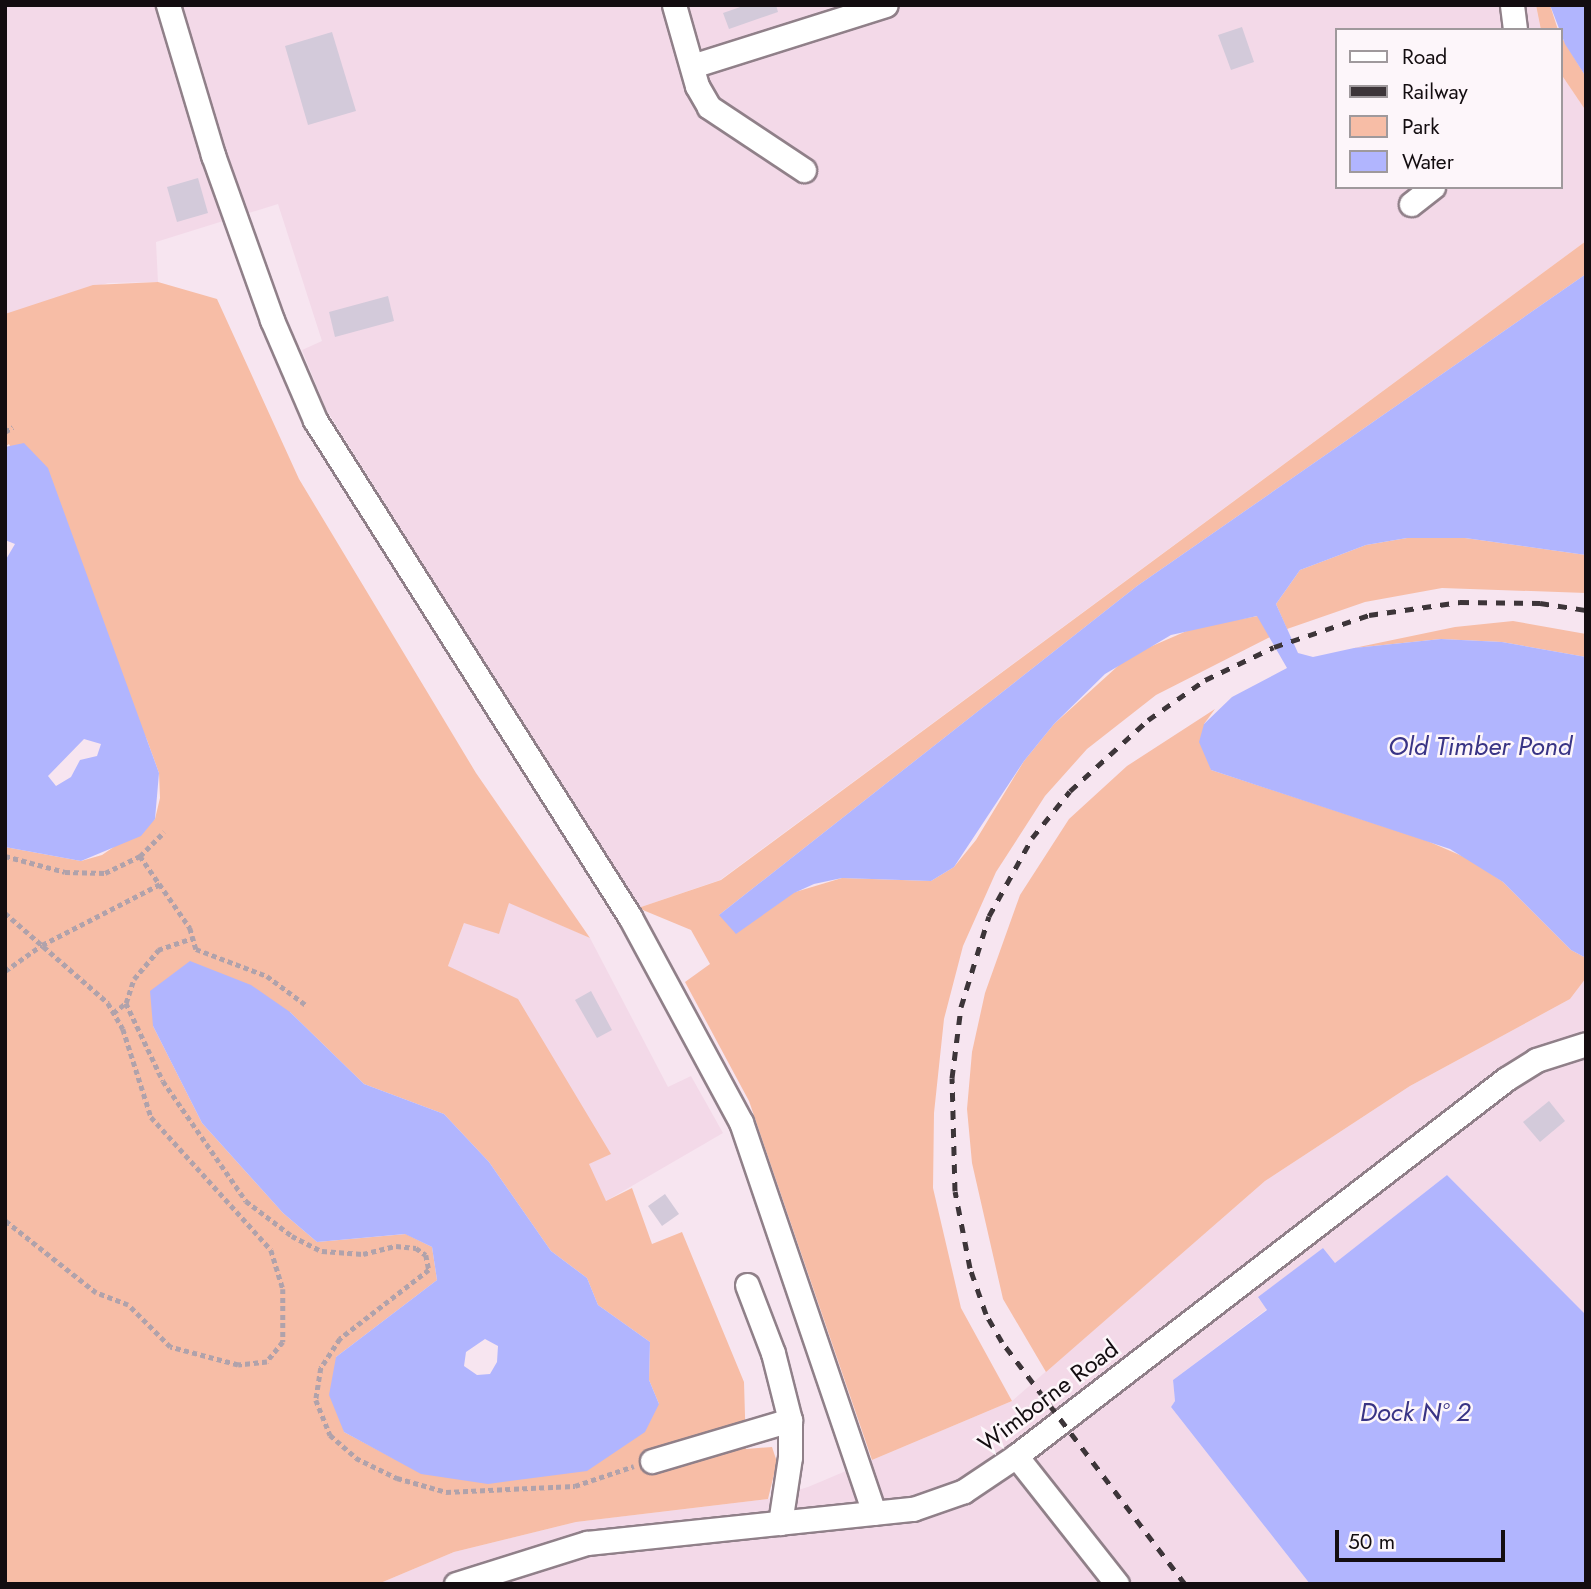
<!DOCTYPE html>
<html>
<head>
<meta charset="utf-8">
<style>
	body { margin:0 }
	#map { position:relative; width:1591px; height:1589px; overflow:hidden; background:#f7e5f0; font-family:Jost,sans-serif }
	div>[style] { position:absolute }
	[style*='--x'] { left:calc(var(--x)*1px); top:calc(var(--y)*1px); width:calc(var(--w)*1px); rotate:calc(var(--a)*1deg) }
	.built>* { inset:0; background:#f3d9e8 }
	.green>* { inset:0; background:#f7bda6 }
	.water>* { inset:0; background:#b1b5fe }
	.building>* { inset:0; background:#d3cada }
	.path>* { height:4.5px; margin-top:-2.25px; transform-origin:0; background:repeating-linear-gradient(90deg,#b0a2ab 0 5px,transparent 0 8.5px) }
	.roads { filter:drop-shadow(2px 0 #908089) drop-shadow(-2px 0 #908089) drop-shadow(0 2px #908089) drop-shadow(0 -2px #908089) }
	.minor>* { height:23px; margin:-11.5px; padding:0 11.5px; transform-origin:11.5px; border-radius:11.5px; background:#fff }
	.rail>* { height:5px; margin-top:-2.5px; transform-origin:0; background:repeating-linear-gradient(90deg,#3d3539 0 9px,transparent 0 18px) }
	span { translate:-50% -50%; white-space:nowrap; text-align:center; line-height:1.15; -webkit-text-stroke:5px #fdf6fa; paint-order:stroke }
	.street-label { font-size:24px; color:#130d10 }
	.water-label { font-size:26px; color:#393485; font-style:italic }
	.frame { position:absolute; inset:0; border:7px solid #130d10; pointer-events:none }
	.legend { position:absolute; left:1335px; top:28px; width:228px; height:161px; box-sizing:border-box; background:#fdf6fa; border:2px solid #9f999c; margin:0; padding:9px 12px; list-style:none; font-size:21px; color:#130d10 }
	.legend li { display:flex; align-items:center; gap:14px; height:35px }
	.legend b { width:35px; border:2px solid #9f999c }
	.scale { position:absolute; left:1335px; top:1530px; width:170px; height:32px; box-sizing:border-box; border:4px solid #130d10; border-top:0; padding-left:9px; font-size:21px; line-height:24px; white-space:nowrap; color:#130d10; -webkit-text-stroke:5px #fdf6fa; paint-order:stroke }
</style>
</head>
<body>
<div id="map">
	<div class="built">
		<i style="clip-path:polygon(5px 5px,1536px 5px,1541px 30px,1337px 30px,1337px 187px,1561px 187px,1561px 74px,1586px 111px,1586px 241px,720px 880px,638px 908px,326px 409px,302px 350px,322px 341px,278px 204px,156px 242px,158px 282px,108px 283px,5px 315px)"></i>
		<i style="clip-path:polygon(509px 902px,590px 938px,668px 1087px,691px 1076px,723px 1133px,606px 1201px,588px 1164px,610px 1154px,448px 966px,464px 923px)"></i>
		<i style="clip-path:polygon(1586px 978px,1586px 1315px,1447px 1175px,1335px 1263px,1323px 1248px,1258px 1298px,1267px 1309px,1173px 1380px,1175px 1401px,1171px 1407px,1310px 1584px,378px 1584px,454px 1552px,576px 1522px,768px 1499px,808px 1487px,1012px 1401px,1265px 1181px,1410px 1086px,1570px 999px)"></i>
	</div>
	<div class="green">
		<i style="clip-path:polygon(1536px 5px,1550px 5px,1558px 30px,1541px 30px)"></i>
		<i style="clip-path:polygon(1561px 36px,1586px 77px,1586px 111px,1561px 74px)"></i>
		<i style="clip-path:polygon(1586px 241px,1586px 274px,1137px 586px,719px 915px,842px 878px,931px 881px,954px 867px,976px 840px,1024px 761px,1054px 724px,1129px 656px,1196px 627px,1258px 616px,1270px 637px,1156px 695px,1087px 749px,1045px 796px,996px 872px,963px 946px,944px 1019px,934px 1113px,933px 1188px,961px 1308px,1012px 1401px,872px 1460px,749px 1101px,685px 982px,710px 964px,691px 930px,638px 908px,721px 880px)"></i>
		<i style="clip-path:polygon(evenodd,158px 282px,217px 299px,299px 479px,476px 773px,590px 938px,509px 903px,499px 934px,464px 923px,448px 966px,518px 999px,611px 1154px,589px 1164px,606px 1201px,632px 1188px,652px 1244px,682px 1232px,744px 1382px,746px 1449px,772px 1447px,777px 1462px,768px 1499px,576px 1522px,454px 1552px,378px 1584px,5px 1584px,5px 847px,81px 861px,102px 855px,155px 819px,160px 798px,159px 773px,147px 740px,9px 444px,5px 447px,5px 314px,93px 285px,158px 282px,290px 1012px,364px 1084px,444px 1114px,489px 1162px,551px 1251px,587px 1278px,598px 1305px,650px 1342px,649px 1380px,659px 1404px,421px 1473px,344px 1432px,336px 1357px,437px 1280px,432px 1247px,406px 1234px,317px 1242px,283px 1213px,202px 1123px,153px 1026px,290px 1012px)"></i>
		<i style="clip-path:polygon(1407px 538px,1465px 538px,1586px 555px,1586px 593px,1442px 588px,1365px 602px,1287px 629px,1276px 604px,1300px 570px,1366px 545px)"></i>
		<i style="clip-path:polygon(1513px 621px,1586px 634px,1586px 657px,1502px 642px,1441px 639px,1354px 648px,1455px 627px)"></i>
		<i style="clip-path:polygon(1215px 709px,1204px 724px,1211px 770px,1425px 840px,1469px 859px,1503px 882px,1571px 950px,1586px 958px,1586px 978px,1570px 999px,1410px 1086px,1265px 1181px,1046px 1372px,1003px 1299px,972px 1163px,967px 1109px,972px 1052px,985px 993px,1020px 895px,1069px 819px,1127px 766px)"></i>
	</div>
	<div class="water">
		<i style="clip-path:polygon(1550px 5px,1586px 5px,1586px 77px,1565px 44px)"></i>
		<i style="clip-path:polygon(1586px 274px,1586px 555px,1465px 538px,1407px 538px,1366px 545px,1300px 570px,1276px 604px,1298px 653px,1313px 657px,1354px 648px,1441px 639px,1502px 642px,1586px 657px,1586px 958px,1571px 950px,1503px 882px,1450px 849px,1211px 770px,1199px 742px,1204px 724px,1232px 697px,1287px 668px,1257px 616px,1171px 635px,1105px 674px,1054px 724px,1024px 761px,954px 867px,931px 881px,842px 878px,814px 884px,794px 893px,736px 934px,719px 915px,1137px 586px)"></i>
		<i style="clip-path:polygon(evenodd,24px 443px,48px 468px,159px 773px,155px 819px,141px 836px,81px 861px,5px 847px,5px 561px,15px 544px,5px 540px,5px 447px,24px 443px,84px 739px,101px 744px,97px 756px,80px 760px,71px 777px,56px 786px,48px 776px,84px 739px)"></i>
		<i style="clip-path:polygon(evenodd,190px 961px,251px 985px,290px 1012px,364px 1084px,444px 1114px,489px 1162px,551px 1251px,587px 1278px,598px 1305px,650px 1342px,649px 1380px,659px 1404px,645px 1432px,587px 1471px,488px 1484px,421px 1474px,344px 1432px,329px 1395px,336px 1357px,437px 1280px,432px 1247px,405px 1234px,317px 1242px,283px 1213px,202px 1123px,153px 1026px,150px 991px,190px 961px,485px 1339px,498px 1346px,497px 1362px,490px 1374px,477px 1375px,464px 1366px,466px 1352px,485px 1339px)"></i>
		<i style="clip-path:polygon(1447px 1175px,1586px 1315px,1586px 1584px,1310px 1584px,1171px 1407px,1175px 1401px,1173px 1380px,1267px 1310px,1258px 1297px,1323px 1248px,1335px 1263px)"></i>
	</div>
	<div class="building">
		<i style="clip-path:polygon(746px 5px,776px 5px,778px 12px,729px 29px,723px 13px)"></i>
		<i style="clip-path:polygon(1242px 27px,1254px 62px,1231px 70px,1218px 35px)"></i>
		<i style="clip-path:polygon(332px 32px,356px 111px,308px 125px,285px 46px)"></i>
		<i style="clip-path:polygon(198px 178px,208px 213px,177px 222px,167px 187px)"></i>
		<i style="clip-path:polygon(388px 296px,394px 321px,335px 337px,329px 312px)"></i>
		<i style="clip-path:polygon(591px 991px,612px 1030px,597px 1038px,575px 1000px)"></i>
		<i style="clip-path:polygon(1549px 1101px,1565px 1121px,1540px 1142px,1523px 1122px)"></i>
		<i style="clip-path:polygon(665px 1194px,679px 1214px,662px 1226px,648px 1206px)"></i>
	</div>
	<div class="path">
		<i style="--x:5;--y:432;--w:9;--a:-32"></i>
		<i style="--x:5;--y:856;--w:62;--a:14.9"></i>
		<i style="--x:65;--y:872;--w:40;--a:1.4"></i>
		<i style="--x:105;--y:873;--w:39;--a:-26"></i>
		<i style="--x:140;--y:856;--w:88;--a:55.2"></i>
		<i style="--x:190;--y:928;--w:22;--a:74"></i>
		<i style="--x:196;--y:949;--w:76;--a:20.8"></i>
		<i style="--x:267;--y:976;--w:49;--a:36.6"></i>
		<i style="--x:140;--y:856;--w:34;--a:-45"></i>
		<i style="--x:5;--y:913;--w:137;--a:41.1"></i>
		<i style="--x:108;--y:1003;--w:30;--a:60"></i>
		<i style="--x:123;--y:1029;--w:92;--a:72.3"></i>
		<i style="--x:151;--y:1117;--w:179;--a:47.9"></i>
		<i style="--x:271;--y:1250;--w:41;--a:72.9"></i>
		<i style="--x:283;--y:1289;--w:53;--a:90"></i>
		<i style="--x:283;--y:1342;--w:26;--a:129"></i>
		<i style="--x:267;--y:1362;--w:29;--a:174"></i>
		<i style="--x:238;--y:1365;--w:70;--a:-165.2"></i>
		<i style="--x:170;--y:1347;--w:59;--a:-135"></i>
		<i style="--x:128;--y:1305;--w:34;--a:-159"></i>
		<i style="--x:96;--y:1293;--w:116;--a:-141.6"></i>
		<i style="--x:5;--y:971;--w:45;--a:-35.1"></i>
		<i style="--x:42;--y:945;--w:133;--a:-27.3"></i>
		<i style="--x:126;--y:1003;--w:86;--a:64.6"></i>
		<i style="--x:163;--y:1081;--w:146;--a:55.3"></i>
		<i style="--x:246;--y:1201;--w:58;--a:37.3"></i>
		<i style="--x:292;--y:1236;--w:34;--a:27"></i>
		<i style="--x:322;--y:1251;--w:41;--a:4.2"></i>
		<i style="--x:363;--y:1254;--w:34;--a:-14"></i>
		<i style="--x:396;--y:1246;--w:20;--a:6"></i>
		<i style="--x:416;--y:1248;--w:12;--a:35"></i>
		<i style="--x:426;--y:1255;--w:15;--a:79"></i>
		<i style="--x:429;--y:1270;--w:113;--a:142.2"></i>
		<i style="--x:340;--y:1339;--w:35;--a:123"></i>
		<i style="--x:321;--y:1368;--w:32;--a:99"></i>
		<i style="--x:316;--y:1400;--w:38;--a:68"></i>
		<i style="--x:330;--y:1435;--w:35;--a:41"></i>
		<i style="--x:356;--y:1458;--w:46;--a:26"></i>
		<i style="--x:397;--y:1478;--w:51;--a:15.9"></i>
		<i style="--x:446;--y:1492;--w:129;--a:-2.7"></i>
		<i style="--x:575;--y:1486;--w:62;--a:-18.7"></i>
		<i style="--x:113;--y:1013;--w:16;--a:-38"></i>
		<i style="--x:126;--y:1003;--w:25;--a:-72"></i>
		<i style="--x:134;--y:979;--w:38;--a:-50"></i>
		<i style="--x:158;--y:950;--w:37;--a:-19"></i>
	</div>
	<div class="roads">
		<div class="minor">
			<i style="--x:168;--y:5;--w:157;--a:73.3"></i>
			<i style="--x:213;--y:155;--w:175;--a:70.3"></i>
			<i style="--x:272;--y:320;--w:109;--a:66.7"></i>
			<i style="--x:315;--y:420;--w:588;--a:57.63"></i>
			<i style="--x:630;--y:917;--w:233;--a:61.6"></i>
			<i style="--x:741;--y:1122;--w:413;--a:71.2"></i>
			<i style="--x:674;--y:5;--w:84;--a:74.1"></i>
			<i style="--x:697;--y:86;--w:24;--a:60"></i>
			<i style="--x:709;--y:107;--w:114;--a:33.6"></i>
			<i style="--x:1512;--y:5;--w:25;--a:83"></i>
			<i style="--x:692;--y:66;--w:203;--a:-17.5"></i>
			<i style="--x:1411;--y:204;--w:28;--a:-38"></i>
			<i style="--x:747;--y:1285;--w:73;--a:69.1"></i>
			<i style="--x:773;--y:1353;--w:69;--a:75.8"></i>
			<i style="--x:790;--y:1420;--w:37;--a:90"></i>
			<i style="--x:790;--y:1457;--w:67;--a:98.6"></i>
			<i style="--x:1016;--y:1456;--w:163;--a:51.7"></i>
			<i style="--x:652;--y:1461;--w:144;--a:-16.5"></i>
			<i style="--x:456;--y:1584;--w:137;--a:-17.4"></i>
			<i style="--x:587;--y:1543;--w:328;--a:-6"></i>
			<i style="--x:913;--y:1509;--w:54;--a:-19.4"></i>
			<i style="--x:964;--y:1491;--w:63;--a:-33.9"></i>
			<i style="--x:1016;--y:1456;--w:618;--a:-37.57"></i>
			<i style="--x:1506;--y:1079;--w:36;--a:-32"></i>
			<i style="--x:1536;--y:1060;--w:52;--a:-17.7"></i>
		</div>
	</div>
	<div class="rail">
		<i style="--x:1185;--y:1584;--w:303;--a:-127.1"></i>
		<i style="--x:1002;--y:1342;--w:32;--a:-120"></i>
		<i style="--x:986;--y:1314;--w:49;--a:-109.2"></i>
		<i style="--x:970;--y:1268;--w:78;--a:-101"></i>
		<i style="--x:955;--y:1191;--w:113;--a:-91.5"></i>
		<i style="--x:952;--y:1078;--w:72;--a:-82.8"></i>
		<i style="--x:961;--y:1007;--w:95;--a:-72.9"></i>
		<i style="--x:989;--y:916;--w:89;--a:-61.1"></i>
		<i style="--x:1032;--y:838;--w:60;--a:-51"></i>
		<i style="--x:1070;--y:791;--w:105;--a:-42.3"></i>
		<i style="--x:1148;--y:720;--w:70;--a:-35.1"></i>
		<i style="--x:1205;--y:680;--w:76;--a:-25.6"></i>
		<i style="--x:1274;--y:647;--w:100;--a:-18.6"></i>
		<i style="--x:1369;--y:615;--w:92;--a:-8.1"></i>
		<i style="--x:1460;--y:602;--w:80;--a:0.7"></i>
		<i style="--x:1540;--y:603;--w:47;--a:8.7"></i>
	</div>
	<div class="street-label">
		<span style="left:1048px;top:1396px;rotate:-37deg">Wimborne Road</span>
	</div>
	<div class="water-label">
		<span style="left:1480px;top:747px">Old Timber Pond</span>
		<span style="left:1415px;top:1413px">Dock Nº 2</span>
	</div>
	<div class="frame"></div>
	<ul class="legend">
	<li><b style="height:9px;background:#fff"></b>Road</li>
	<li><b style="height:9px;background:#3d3539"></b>Railway</li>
	<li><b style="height:19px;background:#f7bda6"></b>Park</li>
	<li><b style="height:19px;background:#b1b5fe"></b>Water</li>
	</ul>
	<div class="scale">50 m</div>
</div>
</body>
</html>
